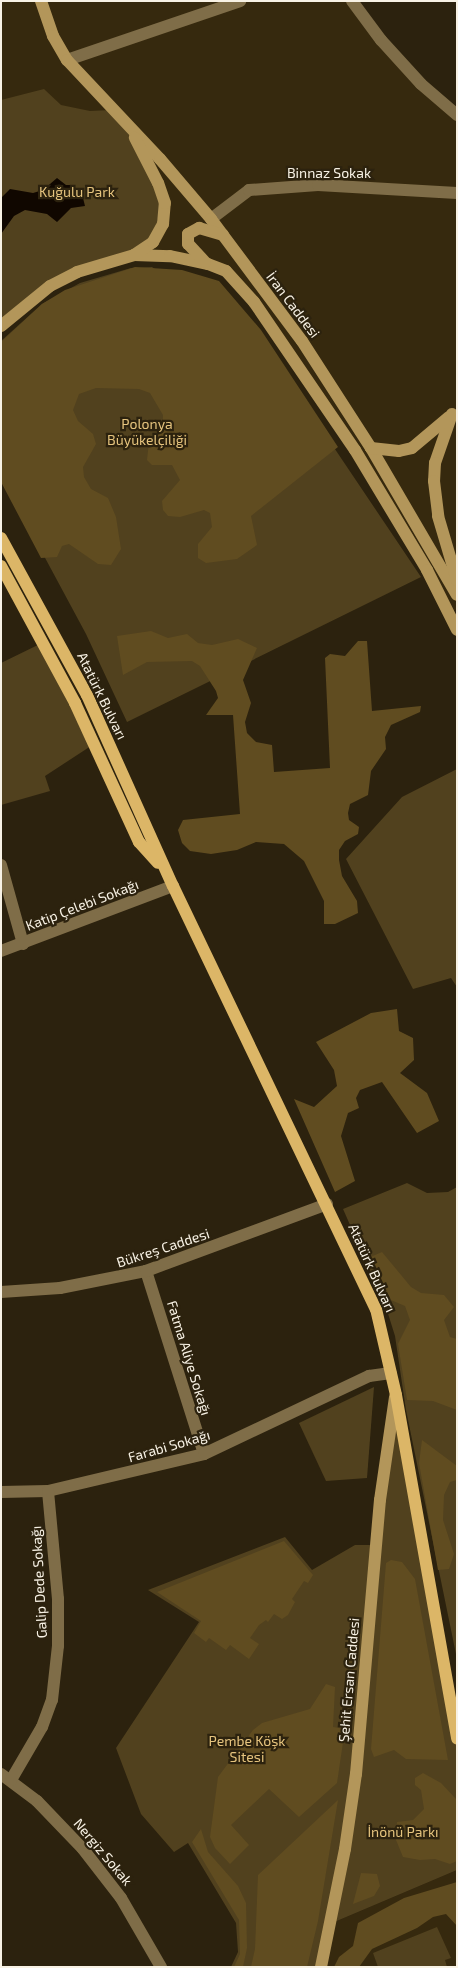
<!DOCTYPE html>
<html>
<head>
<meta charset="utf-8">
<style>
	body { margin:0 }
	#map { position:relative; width:458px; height:1968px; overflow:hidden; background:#2c220e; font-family:"Exo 2",sans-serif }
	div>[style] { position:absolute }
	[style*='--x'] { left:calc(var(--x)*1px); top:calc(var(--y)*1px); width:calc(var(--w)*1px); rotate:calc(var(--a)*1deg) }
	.built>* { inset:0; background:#36290e }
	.green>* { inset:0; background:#51411e }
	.forest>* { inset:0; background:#604c20 }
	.water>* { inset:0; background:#100700 }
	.street>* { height:12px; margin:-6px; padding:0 6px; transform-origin:6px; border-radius:6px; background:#7f6d48 }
	.secondary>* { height:12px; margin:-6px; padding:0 6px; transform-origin:6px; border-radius:6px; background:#b3965a }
	.primary>* { height:12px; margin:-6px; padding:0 6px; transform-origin:6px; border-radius:6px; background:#dcb667 }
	span { translate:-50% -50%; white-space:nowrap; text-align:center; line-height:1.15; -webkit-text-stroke:4.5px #2c220e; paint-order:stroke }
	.street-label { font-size:14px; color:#f8f2e5 }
	.park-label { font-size:14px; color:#e6c47e }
	.frame { position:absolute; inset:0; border:2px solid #f8f2e5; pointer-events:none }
</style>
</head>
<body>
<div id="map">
	<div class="built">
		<i style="clip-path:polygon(1px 1px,352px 1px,457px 115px,457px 609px,448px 613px,355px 450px,226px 271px,157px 255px,77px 272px,1px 326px)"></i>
		<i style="clip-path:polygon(457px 1870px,457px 1967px,321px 1967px,332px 1923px)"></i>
	</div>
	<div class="green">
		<i style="clip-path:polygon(44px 89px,61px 105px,90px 111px,112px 110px,133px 133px,163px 194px,153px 242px,77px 272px,1px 326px,1px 100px)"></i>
		<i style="clip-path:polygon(152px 267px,265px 345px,421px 577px,127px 722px,86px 634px,1px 476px,1px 341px,42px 304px,80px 283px,131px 268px)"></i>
		<i style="clip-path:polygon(44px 642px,94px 744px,45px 776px,50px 791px,1px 805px,1px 663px)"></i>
		<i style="clip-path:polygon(457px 769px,457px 987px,451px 978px,413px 989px,346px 859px,402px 797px)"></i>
		<i style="clip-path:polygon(407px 1183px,427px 1193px,448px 1192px,457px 1187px,457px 1659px,406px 1410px,395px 1336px,385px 1304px,343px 1209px)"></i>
		<i style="clip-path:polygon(374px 1387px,367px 1478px,326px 1481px,299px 1423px)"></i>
		<i style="clip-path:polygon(396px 1395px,457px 1739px,457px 1870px,332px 1923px,321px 1967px,231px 1967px,238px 1952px,236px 1923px,188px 1843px,174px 1852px,141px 1814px,116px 1748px,199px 1622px,148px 1590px,285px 1537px,312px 1570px,355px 1545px,376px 1545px)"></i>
		<i style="clip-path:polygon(437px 1927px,451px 1958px,445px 1960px,447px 1967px,378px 1967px,373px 1953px)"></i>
	</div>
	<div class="forest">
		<i style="clip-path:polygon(135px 267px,182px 270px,219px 281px,261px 330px,338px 447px,251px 516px,257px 545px,237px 559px,206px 563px,198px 558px,198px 544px,212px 527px,210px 513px,204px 510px,180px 517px,168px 516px,163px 510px,162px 501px,180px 480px,172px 465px,152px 465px,147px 460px,149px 442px,162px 432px,163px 415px,150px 393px,139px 389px,96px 388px,79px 394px,73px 410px,78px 421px,93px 434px,96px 444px,83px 467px,84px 477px,91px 489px,108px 498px,116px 517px,121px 549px,111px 565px,98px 564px,69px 544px,62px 546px,57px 557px,41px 558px,1px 482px,1px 342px,42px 304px,65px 290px)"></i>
		<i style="clip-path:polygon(151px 631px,168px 638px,187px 634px,198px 643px,212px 645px,238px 639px,257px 648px,243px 680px,251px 703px,245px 722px,247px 733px,256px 742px,272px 745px,274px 772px,330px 768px,325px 658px,330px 654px,345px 656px,358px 641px,367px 641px,372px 711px,421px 706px,420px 712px,391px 725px,385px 737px,386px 749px,371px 771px,368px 795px,350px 804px,348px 813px,349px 820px,359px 827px,358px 834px,345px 841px,339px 850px,339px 860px,342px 876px,357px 901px,358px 913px,335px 924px,324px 924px,324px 901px,304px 861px,284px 844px,256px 842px,237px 850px,211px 854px,190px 851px,182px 843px,178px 830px,183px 820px,240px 814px,233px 715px,206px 715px,218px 698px,216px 691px,200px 666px,192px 661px,147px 662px,123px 675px,117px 636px)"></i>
		<i style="clip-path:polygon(397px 1009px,399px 1031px,413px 1038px,414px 1060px,400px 1073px,427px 1093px,439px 1121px,417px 1133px,382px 1082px,360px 1090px,356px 1098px,359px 1108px,348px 1113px,341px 1136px,355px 1181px,335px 1192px,294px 1099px,314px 1107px,337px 1086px,334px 1070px,316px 1042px,371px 1013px)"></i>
		<i style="clip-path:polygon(382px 1252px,411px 1287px,421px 1293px,444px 1295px,454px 1307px,444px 1320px,450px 1337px,457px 1339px,457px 1410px,433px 1401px,407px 1400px,398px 1344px,410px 1320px,405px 1306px,386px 1298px,368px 1258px)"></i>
		<i style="clip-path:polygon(422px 1440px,457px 1466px,457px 1480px,450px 1482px,444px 1495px,443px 1520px,454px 1554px,449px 1569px,438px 1570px,419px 1463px)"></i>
		<i style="clip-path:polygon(284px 1541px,313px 1575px,308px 1583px,304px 1581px,292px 1599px,295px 1602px,288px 1615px,282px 1619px,274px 1614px,268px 1622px,266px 1620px,259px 1625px,250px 1638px,259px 1644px,249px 1659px,230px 1645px,226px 1650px,209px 1638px,206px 1642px,194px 1633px,201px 1621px,157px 1592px)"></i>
		<i style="clip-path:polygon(391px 1560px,402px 1562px,415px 1579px,448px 1760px,406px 1759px,394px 1750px,374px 1757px,371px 1749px,386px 1563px)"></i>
		<i style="clip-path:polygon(326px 1684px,335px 1687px,333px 1727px,345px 1729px,337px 1783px,299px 1817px,269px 1789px,231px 1825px,249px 1845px,230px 1864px,215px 1848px,210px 1837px,218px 1777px,253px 1730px,262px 1723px,310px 1709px)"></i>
		<i style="clip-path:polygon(423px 1773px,441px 1783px,456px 1799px,457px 1861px,450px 1864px,435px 1859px,420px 1860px,403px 1857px,396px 1840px,397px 1822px,413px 1820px,424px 1809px,421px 1790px,415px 1785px,415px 1778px)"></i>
		<i style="clip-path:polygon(338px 1800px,318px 1921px,307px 1967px,251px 1967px,255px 1949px,258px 1875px)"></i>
		<i style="clip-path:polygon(201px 1829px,208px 1852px,238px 1886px,246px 1903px,247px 1948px,243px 1967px,234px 1967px,240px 1954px,239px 1920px,192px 1842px)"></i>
		<i style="clip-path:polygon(361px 1873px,377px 1874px,380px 1886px,374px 1896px,353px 1904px)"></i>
		<i style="clip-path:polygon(457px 1882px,457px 1926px,446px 1914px,433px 1917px,417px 1928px,372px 1949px,359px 1967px,334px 1967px,339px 1957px,353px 1946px,358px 1923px,404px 1898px)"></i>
	</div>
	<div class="water">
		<i style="clip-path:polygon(57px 178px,66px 185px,72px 185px,83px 198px,85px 206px,71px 208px,57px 222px,47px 214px,25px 210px,14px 216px,1px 234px,1px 198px,10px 189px,33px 193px,43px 190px)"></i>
	</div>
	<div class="street">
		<i style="--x:352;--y:1;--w:49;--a:53.4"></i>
		<i style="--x:381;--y:40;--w:59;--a:47.7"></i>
		<i style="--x:421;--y:84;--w:48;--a:40.7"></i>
		<i style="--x:67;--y:60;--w:183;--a:-18.8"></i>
		<i style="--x:211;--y:219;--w:48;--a:-37.3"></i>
		<i style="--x:249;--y:190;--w:69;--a:-4.1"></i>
		<i style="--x:318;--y:185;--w:139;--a:3.3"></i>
		<i style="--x:1;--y:865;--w:82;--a:74.4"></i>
		<i style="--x:1;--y:951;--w:184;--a:-20.7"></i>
		<i style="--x:146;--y:1271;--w:192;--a:72.4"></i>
		<i style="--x:1;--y:1292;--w:59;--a:-3.9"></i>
		<i style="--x:60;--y:1288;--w:88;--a:-11.2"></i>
		<i style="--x:146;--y:1271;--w:193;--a:-20.3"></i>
		<i style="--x:1;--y:1492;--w:47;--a:-1.2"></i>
		<i style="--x:48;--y:1491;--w:160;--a:-13.3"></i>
		<i style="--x:204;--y:1454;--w:183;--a:-25.3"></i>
		<i style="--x:369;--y:1376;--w:22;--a:-8"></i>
		<i style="--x:1;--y:1774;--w:45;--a:36.9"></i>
		<i style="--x:37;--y:1801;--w:66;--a:46.2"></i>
		<i style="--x:83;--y:1849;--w:62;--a:52.2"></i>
		<i style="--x:121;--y:1898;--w:80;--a:59.9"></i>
		<i style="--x:11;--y:1780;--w:61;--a:-59.7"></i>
		<i style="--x:42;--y:1727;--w:29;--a:-70"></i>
		<i style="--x:52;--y:1700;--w:54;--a:-83.7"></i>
		<i style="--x:58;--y:1646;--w:47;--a:-90"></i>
		<i style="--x:58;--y:1599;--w:108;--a:-95.3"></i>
	</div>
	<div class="secondary">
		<i style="--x:41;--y:1;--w:37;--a:71"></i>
		<i style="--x:53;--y:36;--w:28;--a:60"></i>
		<i style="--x:67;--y:60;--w:136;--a:46.8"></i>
		<i style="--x:160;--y:159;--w:79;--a:49.6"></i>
		<i style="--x:211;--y:219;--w:152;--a:53.3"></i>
		<i style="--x:302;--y:341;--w:127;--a:57.2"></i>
		<i style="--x:371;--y:448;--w:170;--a:59.7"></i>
		<i style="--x:134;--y:255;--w:36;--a:2"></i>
		<i style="--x:170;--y:256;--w:39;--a:12"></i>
		<i style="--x:208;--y:264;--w:19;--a:21"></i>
		<i style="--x:226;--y:271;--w:42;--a:47.9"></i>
		<i style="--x:254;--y:302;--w:179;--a:55.7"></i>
		<i style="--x:355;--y:450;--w:140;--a:59"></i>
		<i style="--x:427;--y:570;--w:67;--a:63.4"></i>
		<i style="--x:205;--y:262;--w:25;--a:-133"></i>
		<i style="--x:188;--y:244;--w:10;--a:-90"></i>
		<i style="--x:188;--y:234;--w:13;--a:-29"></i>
		<i style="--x:199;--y:228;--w:25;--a:16"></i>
		<i style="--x:1;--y:326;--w:63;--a:-39.2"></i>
		<i style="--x:50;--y:286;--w:30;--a:-27"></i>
		<i style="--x:77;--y:272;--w:59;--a:-16.6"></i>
		<i style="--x:134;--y:255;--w:23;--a:-34"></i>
		<i style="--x:153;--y:242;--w:21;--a:-61"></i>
		<i style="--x:163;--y:224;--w:21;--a:-85"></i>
		<i style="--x:165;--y:203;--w:21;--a:-109"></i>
		<i style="--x:158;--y:183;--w:51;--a:-117.1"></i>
		<i style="--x:452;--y:414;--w:52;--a:109.1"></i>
		<i style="--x:435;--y:463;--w:18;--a:93"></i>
		<i style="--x:434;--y:481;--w:35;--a:83"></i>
		<i style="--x:438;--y:516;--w:67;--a:73.5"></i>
		<i style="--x:371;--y:448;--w:28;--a:6"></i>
		<i style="--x:399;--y:451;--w:13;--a:-13"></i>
		<i style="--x:412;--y:448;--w:48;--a:-40"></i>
		<i style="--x:321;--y:1967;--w:120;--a:-78.5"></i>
		<i style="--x:345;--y:1849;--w:76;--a:-81.7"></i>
		<i style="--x:356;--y:1774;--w:275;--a:-85"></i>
		<i style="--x:380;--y:1500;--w:104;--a:-81.7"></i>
	</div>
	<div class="primary">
		<i style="--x:1;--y:538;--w:179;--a:61.3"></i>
		<i style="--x:87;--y:695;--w:209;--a:65.8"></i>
		<i style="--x:173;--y:886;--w:469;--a:64.4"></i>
		<i style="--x:376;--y:1309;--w:88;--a:76.9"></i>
		<i style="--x:396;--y:1395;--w:349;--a:79.9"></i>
		<i style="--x:1;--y:566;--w:156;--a:61.6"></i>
		<i style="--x:75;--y:703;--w:153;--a:65.3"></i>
		<i style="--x:139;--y:842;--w:28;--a:48"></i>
	</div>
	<div class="street-label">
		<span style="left:329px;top:173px">Binnaz Sokak</span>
		<span style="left:293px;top:305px;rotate:53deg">İran Caddesi</span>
		<span style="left:102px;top:696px;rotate:64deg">Atatürk Bulvarı</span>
		<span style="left:82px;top:905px;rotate:-21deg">Katip Çelebi Sokağı</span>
		<span style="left:163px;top:1248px;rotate:-18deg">Bükreş Caddesi</span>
		<span style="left:372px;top:1268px;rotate:66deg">Atatürk Bulvarı</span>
		<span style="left:189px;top:1358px;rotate:73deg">Fatma Aliye Sokağı</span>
		<span style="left:169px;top:1446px;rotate:-16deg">Farabi Sokağı</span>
		<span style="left:39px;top:1582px;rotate:-93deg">Galip Dede Sokağı</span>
		<span style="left:349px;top:1680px;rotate:-85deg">Şehit Ersan Caddesi</span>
		<span style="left:103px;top:1852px;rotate:50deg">Nergiz Sokak</span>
	</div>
	<div class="park-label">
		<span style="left:77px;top:192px">Kuğulu Park</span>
		<span style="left:147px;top:432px">Polonya<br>Büyükelçiliği</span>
		<span style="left:247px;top:1749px">Pembe Köşk<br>Sitesi</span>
		<span style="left:403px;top:1832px">İnönü Parkı</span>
	</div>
	<div class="frame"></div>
</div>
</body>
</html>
